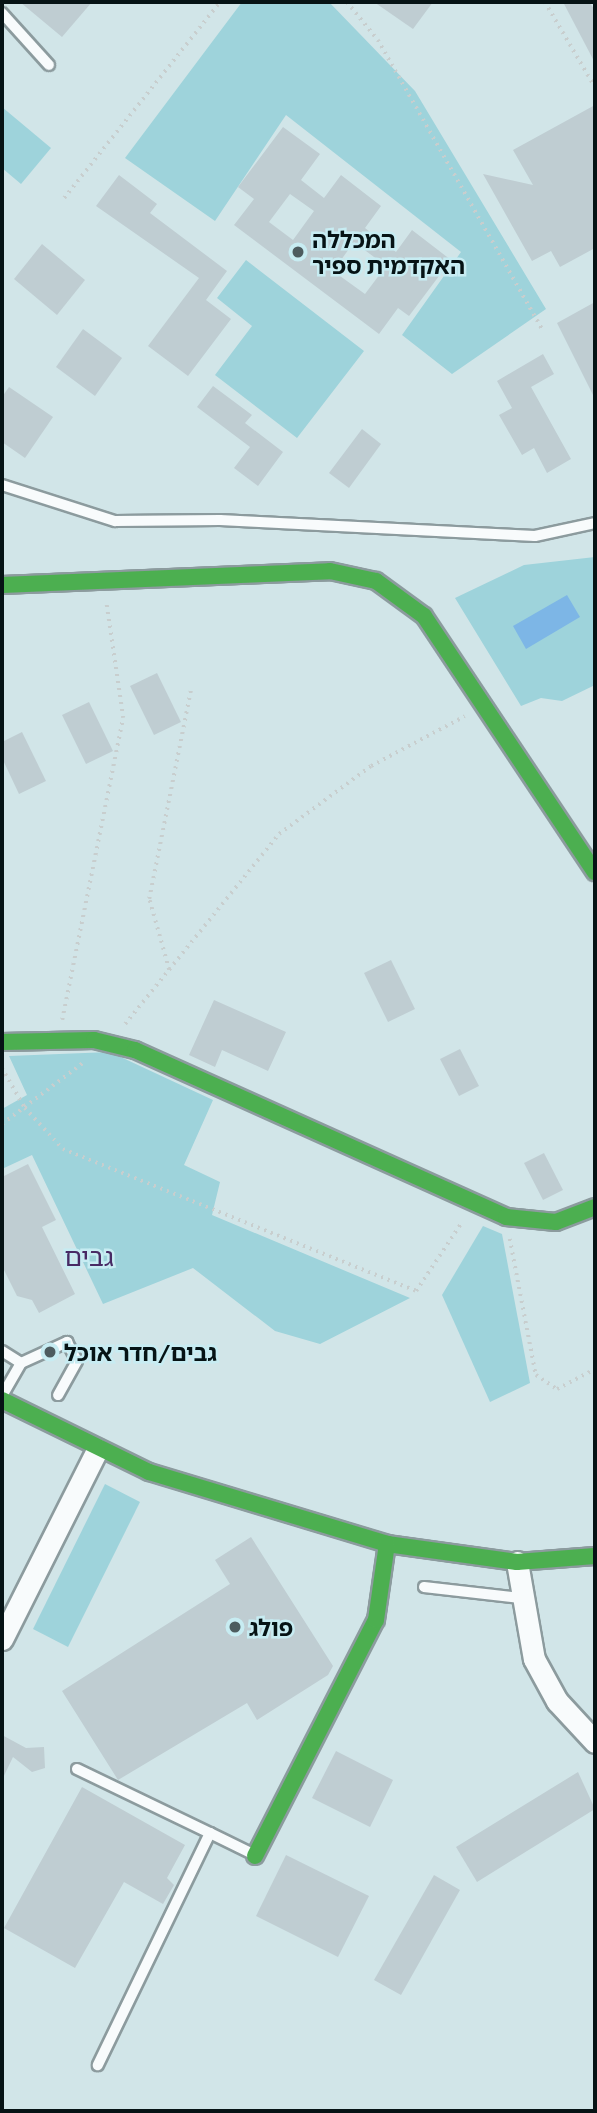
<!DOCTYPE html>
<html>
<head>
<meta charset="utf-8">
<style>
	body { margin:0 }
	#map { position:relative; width:597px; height:2113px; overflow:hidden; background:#d1e5e8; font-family:"Exo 2","Noto Sans Hebrew",sans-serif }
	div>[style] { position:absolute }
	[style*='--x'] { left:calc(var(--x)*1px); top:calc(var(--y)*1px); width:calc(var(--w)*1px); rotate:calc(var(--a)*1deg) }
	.green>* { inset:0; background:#9ed3db }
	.water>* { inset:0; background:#7db6e6 }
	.building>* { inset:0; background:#bfcdd2 }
	.path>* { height:3.5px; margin-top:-1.75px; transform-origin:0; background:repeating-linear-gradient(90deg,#c8cece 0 2px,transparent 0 7px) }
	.roads { filter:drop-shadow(2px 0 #8c9b9e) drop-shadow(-2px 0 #8c9b9e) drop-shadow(0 2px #8c9b9e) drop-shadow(0 -2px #8c9b9e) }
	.lane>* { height:10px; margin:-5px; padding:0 5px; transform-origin:5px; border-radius:5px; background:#f8fbfc }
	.street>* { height:21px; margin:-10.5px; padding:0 10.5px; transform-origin:10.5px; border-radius:10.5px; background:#f8fbfc }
	.fast>* { height:16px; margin:-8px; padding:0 8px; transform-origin:8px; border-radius:8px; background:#4caf50 }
	.dots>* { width:19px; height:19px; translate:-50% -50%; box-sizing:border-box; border:4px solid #c7ecf2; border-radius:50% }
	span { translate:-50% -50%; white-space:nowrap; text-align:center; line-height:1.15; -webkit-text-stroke:5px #c7ecf2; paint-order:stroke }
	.poi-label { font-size:23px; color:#061315; font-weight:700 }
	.left { translate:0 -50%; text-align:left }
	.quarter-label { font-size:26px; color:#482a64 }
	.frame { position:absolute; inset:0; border:4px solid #061315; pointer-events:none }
</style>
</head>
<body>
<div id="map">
	<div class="green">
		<i style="clip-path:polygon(242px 2px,329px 2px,415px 91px,546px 309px,452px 374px,402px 335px,461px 252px,286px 115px,215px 221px,125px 158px)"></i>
		<i style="clip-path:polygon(2px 107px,51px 148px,21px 184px,2px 168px)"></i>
		<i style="clip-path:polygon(246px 260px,364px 351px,297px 438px,215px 375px,252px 326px,217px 298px)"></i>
		<i style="clip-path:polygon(595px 557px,595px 685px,562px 701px,541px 698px,521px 706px,455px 598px,524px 565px)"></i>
		<i style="clip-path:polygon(110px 1052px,213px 1100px,184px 1165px,220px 1182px,212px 1215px,410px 1298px,320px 1344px,275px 1331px,193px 1268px,103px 1304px,32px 1155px,2px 1169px,2px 1109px,27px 1095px,9px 1056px)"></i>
		<i style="clip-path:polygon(483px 1226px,502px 1234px,530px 1383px,490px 1402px,442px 1295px)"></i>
		<i style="clip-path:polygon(105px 1484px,140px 1502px,68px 1647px,33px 1629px)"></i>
	</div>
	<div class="water">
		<i style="clip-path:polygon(567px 595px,580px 617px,526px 649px,513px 626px)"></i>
	</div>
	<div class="building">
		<i style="clip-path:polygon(20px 2px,92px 2px,62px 37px)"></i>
		<i style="clip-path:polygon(374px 2px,433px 2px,413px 29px)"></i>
		<i style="clip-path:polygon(563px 2px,589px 2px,595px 10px,595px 63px)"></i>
		<i style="clip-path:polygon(595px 105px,595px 248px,560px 267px,551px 251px,532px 261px,483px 174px,533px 185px,513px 150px)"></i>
		<i style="clip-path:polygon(evenodd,283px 127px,320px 154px,301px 180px,324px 198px,341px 175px,381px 206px,365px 228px,396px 252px,412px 230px,451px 260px,409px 316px,398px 308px,379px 334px,234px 225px,254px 199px,238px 187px,283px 127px,290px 194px,314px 211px,293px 240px,269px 222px,290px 194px,283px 127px,354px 242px,386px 266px,365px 294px,333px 271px,354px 242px)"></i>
		<i style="clip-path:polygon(119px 175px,157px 204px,150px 213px,227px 271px,206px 300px,231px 319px,188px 376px,148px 346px,199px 278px,96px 206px)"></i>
		<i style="clip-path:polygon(42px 244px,85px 280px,57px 315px,14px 279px)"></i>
		<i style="clip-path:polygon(595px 302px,595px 399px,557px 323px)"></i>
		<i style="clip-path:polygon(83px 329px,122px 358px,95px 396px,56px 367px)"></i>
		<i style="clip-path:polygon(543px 354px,554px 374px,531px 387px,571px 459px,547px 473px,534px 448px,522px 455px,499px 415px,512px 408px,497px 381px)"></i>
		<i style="clip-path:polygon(213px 386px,252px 415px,245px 423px,283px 452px,258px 486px,234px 468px,250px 447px,197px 407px)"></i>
		<i style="clip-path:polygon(9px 387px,53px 417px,25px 458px,2px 442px,2px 397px)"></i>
		<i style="clip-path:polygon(362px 429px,381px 444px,349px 488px,329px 473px)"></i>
		<i style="clip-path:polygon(157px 673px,181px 722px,154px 735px,130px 686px)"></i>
		<i style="clip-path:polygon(89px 702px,113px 751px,86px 764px,62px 715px)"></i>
		<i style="clip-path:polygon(22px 732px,46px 781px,19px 794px,2px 758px,2px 742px)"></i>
		<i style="clip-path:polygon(391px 960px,415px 1009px,388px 1022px,364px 973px)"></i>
		<i style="clip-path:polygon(214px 1000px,286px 1032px,268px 1071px,222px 1050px,215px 1067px,189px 1055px)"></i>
		<i style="clip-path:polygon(460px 1049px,479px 1086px,459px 1096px,440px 1059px)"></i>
		<i style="clip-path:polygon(544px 1153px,563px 1190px,543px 1200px,524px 1163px)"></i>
		<i style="clip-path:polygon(28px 1164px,56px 1220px,42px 1227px,75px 1294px,39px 1313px,32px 1300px,17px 1296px,2px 1266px,2px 1177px)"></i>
		<i style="clip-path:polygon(251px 1537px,333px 1666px,328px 1675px,257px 1720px,247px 1703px,118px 1780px,62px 1691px,230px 1584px,215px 1560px)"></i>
		<i style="clip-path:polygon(2px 1735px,26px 1748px,44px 1747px,45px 1768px,32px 1772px,13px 1757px,2px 1780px)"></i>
		<i style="clip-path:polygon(336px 1751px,393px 1780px,370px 1827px,312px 1798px)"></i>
		<i style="clip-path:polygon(578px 1772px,595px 1809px,477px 1882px,456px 1847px)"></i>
		<i style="clip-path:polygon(82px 1787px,185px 1845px,167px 1878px,174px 1885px,163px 1904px,124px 1882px,75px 1968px,4px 1928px)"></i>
		<i style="clip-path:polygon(286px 1855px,369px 1896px,338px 1957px,256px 1916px)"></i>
		<i style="clip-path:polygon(434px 1875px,460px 1890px,401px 1995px,374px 1980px)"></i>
	</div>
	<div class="path">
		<i style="--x:347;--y:2;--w:49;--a:50.8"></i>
		<i style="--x:378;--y:40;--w:335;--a:60.4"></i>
		<i style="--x:545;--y:2;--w:99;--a:59.5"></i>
		<i style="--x:64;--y:198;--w:251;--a:-51.5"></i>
		<i style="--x:169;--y:970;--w:74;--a:-105.7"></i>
		<i style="--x:149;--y:899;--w:214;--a:-78.7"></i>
		<i style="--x:62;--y:1020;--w:308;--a:-78.6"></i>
		<i style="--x:123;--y:718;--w:118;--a:-98.3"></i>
		<i style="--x:125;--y:1024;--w:245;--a:-51"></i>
		<i style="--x:279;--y:834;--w:114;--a:-36.5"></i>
		<i style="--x:371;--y:766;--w:106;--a:-28"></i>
		<i style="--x:2;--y:1068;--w:46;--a:60.1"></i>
		<i style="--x:25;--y:1108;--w:56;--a:47.2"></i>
		<i style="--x:63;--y:1149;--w:380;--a:21.9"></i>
		<i style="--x:416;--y:1291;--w:83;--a:-56.3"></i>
		<i style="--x:2;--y:1124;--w:103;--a:-37.1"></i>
		<i style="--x:510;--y:1239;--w:138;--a:79.2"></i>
		<i style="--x:536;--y:1375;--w:25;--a:34"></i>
		<i style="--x:557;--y:1389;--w:43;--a:-27.8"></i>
	</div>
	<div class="roads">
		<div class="lane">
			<i style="--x:2;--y:13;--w:70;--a:47.9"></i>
			<i style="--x:2;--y:485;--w:119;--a:17.7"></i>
			<i style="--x:115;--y:521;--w:105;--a:-0.5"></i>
			<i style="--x:220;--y:520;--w:315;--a:2.9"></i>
			<i style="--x:535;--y:536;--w:61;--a:-12.2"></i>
			<i style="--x:2;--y:1351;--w:22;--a:32"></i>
			<i style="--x:21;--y:1363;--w:38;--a:120"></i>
			<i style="--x:21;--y:1363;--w:51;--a:-24.5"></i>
			<i style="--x:67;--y:1342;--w:21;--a:62"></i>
			<i style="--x:77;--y:1361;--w:39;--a:119"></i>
			<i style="--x:424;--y:1587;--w:97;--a:6.5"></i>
			<i style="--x:77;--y:1769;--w:148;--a:25.7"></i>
			<i style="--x:210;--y:1833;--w:258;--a:115.8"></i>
			<i style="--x:210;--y:1833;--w:50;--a:26.1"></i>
		</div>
		<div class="street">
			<i style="--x:517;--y:1562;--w:98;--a:80.1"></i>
			<i style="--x:534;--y:1659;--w:48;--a:61.3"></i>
			<i style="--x:557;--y:1701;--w:56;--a:47.2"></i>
			<i style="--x:2;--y:1639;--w:212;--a:-63.3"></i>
		</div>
		<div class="fast">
			<i style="--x:2;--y:585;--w:328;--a:-2.4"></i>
			<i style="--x:330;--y:571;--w:47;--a:12.3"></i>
			<i style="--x:376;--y:581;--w:59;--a:36.1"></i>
			<i style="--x:424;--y:616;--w:308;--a:56.3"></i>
			<i style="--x:2;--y:1042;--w:92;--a:-1.2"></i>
			<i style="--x:94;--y:1040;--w:42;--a:13.7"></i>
			<i style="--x:135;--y:1050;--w:407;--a:24.2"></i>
			<i style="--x:506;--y:1217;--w:50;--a:5.7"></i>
			<i style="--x:556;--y:1222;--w:42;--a:-21"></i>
			<i style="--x:2;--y:1400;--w:164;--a:26.1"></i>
			<i style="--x:149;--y:1472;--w:249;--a:16.8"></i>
			<i style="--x:387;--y:1544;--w:131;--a:7.9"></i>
			<i style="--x:517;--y:1562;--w:78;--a:-4.4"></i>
			<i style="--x:255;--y:1856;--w:265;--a:-62.9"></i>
			<i style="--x:376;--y:1620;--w:77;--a:-81.8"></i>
		</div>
	</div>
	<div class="dots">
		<i style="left:298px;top:252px;background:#4d5c5f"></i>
		<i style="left:50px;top:1352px;background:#4d5c5f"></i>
		<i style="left:235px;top:1627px;background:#4d5c5f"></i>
	</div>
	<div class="poi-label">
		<span class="left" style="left:312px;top:252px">המכללה<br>האקדמית ספיר</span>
		<span class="left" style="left:64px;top:1352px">גבים/חדר אוכל</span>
		<span class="left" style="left:249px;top:1627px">פולג</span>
	</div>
	<div class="quarter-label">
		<span style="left:89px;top:1256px">גבים</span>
	</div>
	<div class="frame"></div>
</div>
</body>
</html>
